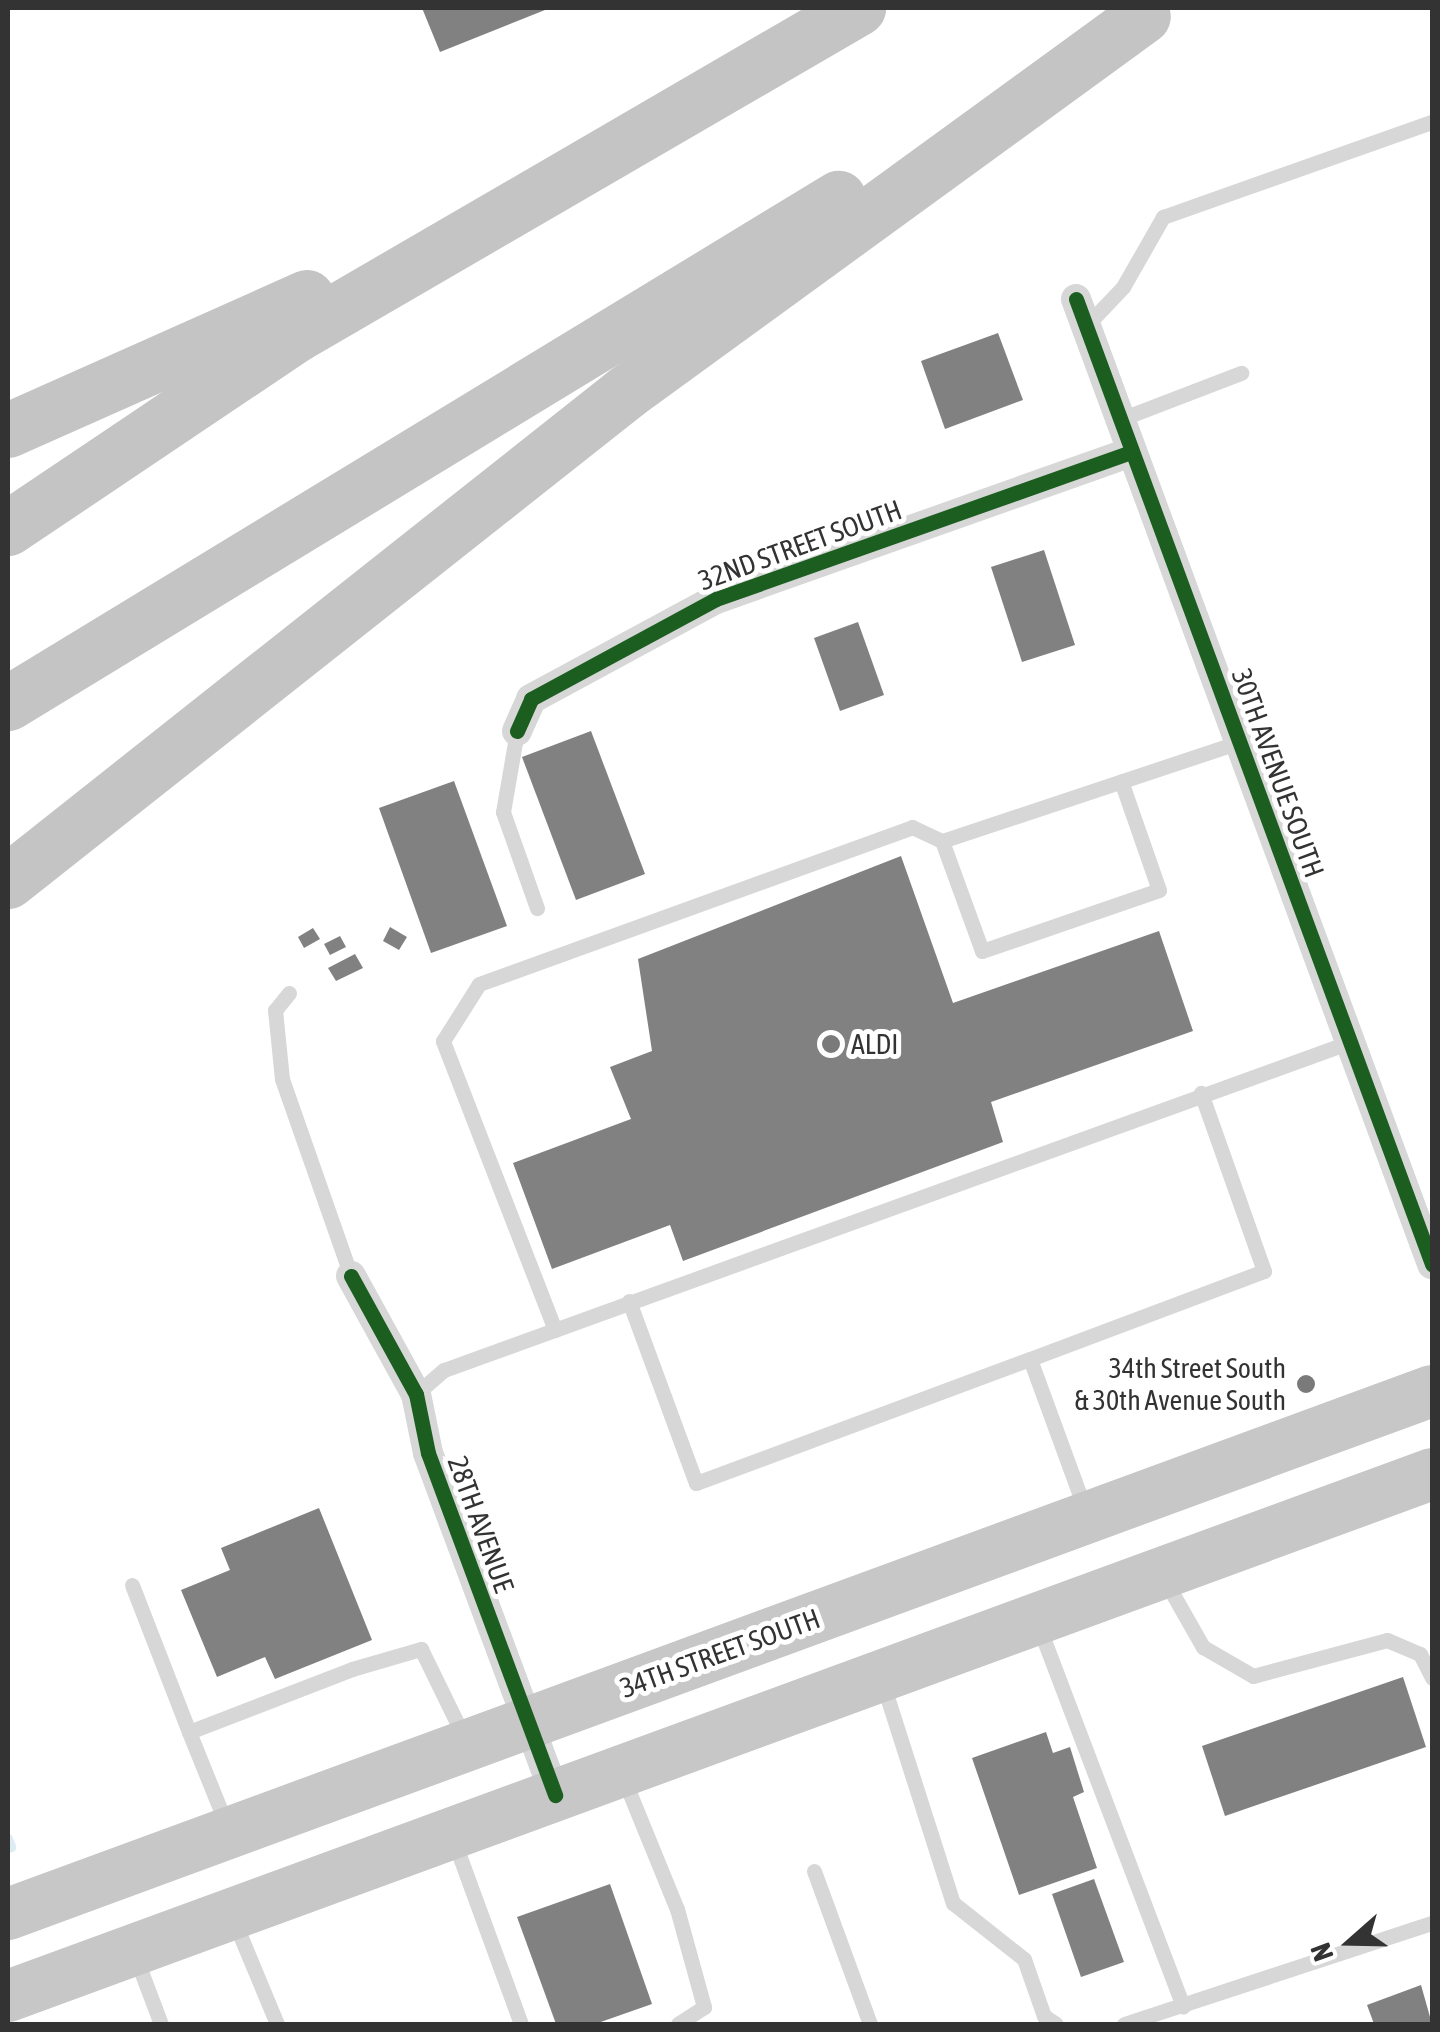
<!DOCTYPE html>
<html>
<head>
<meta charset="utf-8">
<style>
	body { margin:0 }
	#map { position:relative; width:1440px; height:2032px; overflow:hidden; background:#fff; font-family:"Asap Condensed",sans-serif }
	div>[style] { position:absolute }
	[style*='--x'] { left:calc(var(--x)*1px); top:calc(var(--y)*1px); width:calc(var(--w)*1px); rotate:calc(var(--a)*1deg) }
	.stream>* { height:10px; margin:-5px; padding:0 5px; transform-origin:5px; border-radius:5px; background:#ddebf3 }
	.building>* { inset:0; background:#818181 }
	.service>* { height:15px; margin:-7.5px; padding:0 7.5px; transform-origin:7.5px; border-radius:7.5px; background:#d7d7d7 }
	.minor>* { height:30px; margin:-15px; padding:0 15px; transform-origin:15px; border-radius:15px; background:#d7d7d7 }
	.trunk>* { height:52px; margin:-26px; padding:0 26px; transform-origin:26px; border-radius:26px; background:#c7c7c7 }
	.motorway>* { height:55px; margin:-27.5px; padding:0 27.5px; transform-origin:27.5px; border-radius:27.5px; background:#c4c4c4 }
	.cycleway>* { height:15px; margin:-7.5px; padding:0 7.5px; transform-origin:7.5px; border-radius:7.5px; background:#1b5e20 }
	.dots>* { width:28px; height:28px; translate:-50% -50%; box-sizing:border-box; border:5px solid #fff; border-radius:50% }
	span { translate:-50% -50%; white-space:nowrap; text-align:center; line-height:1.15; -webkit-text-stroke:10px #fff; paint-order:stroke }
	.street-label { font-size:28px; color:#333 }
	.poi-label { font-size:28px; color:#333 }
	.left { translate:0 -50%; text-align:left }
	.right { translate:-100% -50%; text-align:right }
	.frame { position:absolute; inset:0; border:10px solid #333; pointer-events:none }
	.north { position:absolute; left:1300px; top:1892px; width:100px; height:100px; -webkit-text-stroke:8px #fff; paint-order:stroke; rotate:250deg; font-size:28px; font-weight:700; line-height:40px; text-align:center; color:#333 }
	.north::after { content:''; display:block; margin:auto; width:35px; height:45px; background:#333; clip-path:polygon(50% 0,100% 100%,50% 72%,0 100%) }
</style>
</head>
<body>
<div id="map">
	<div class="stream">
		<i style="--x:8;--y:1839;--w:9;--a:69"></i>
	</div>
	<div class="building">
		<i style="clip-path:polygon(422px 8px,550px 8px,440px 52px)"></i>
		<i style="clip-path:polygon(998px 333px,1023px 400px,945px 429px,921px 361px)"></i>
		<i style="clip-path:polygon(1044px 550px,1075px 645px,1022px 662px,991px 567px)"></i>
		<i style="clip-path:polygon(858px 622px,884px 695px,840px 711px,814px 638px)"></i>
		<i style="clip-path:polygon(591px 731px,645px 874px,576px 900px,522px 757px)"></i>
		<i style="clip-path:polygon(454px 781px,507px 926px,431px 953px,379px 808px)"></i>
		<i style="clip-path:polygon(901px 856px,953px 1003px,1159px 931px,1193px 1031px,991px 1102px,1003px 1142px,683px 1261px,670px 1225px,552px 1269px,513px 1163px,631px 1119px,610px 1067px,652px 1051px,638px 959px)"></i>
		<i style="clip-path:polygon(390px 927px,407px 937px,399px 950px,383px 941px)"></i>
		<i style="clip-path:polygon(313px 928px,320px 939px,304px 948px,298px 937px)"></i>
		<i style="clip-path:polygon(340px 936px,346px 947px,330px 955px,324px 944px)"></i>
		<i style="clip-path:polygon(355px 954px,363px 968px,336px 981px,328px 968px)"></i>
		<i style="clip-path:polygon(319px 1508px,372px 1640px,275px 1679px,265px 1657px,217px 1677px,181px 1590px,230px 1570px,221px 1548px)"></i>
		<i style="clip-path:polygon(1403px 1677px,1426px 1747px,1225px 1816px,1202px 1746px)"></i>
		<i style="clip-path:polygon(1046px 1732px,1053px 1753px,1070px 1747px,1084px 1792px,1073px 1797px,1097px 1868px,1019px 1895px,972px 1758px)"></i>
		<i style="clip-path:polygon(1094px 1879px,1124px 1962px,1081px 1977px,1052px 1894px)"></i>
		<i style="clip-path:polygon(610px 1884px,652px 2004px,595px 2024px,556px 2024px,517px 1917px)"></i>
		<i style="clip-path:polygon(1421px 1985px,1432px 2024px,1374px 2024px,1367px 2005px)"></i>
	</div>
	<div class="service">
		<i style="--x:1086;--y:326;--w:54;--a:-46.5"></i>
		<i style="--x:1123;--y:287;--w:81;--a:-60.3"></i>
		<i style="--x:1163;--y:217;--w:285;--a:-19.5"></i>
		<i style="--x:1121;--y:419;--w:129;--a:-21"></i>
		<i style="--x:517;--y:731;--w:82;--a:99.8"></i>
		<i style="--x:503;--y:812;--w:102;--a:70.5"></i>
		<i style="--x:942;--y:841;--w:117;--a:70"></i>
		<i style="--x:982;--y:951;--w:187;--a:-19"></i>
		<i style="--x:1159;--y:890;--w:115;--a:-109.2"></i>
		<i style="--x:289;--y:993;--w:22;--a:129"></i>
		<i style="--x:275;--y:1010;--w:69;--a:84.2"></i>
		<i style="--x:282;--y:1079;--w:209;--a:70.7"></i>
		<i style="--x:629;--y:1301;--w:194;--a:69.8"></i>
		<i style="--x:696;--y:1483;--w:356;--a:-20.4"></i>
		<i style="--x:1030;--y:1359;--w:160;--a:69.9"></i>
		<i style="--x:555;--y:1330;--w:310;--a:-111.2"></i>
		<i style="--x:443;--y:1041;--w:67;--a:-57.7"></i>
		<i style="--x:479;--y:984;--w:461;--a:-19.9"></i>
		<i style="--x:912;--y:827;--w:33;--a:25"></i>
		<i style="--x:942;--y:841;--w:314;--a:-18.4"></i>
		<i style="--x:1030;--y:1359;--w:250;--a:-20.6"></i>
		<i style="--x:1264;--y:1271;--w:189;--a:-109.5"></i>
		<i style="--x:416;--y:1394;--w:37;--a:-41"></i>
		<i style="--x:444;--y:1370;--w:964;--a:-19.9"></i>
		<i style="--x:1166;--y:1582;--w:75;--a:60.4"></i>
		<i style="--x:1203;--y:1647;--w:58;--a:30.1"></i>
		<i style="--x:1253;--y:1676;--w:139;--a:-15"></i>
		<i style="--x:1387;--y:1640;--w:36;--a:23"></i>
		<i style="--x:1420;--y:1654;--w:27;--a:63"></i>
		<i style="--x:132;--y:1585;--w:158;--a:68.8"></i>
		<i style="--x:1039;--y:1627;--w:406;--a:69.2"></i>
		<i style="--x:883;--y:1684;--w:230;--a:72.3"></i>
		<i style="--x:953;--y:1903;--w:90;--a:38.3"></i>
		<i style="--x:1024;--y:1959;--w:60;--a:70.7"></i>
		<i style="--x:1044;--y:2016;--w:14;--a:34"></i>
		<i style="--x:623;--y:1777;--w:143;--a:67.8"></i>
		<i style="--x:677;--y:1909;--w:102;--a:74.6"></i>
		<i style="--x:704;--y:2007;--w:31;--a:147"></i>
		<i style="--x:227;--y:1826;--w:101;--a:-112"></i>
		<i style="--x:189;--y:1732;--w:175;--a:-21.1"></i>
		<i style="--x:352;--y:1669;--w:72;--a:-16.2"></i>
		<i style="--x:421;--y:1649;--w:98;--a:64"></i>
		<i style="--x:454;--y:1841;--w:195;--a:69.9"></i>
		<i style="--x:814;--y:1871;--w:163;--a:69.9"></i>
		<i style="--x:235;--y:1923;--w:109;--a:67.4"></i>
		<i style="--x:136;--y:1958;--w:71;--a:69.3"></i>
		<i style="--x:1124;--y:2024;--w:324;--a:-18.2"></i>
	</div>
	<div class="minor">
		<i style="--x:1076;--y:299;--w:1029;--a:69.75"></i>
		<i style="--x:517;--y:731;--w:35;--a:-66"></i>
		<i style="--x:531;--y:699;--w:210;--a:-28.4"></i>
		<i style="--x:716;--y:599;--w:441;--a:-19.5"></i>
		<i style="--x:351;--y:1276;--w:135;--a:61.2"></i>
		<i style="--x:416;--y:1394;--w:60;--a:78.5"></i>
		<i style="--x:428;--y:1453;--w:365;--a:69.6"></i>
	</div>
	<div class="trunk">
		<i style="--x:8;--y:1914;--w:1517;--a:-20.17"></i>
		<i style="--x:8;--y:1996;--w:1517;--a:-20.13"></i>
	</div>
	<div class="motorway">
		<i style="--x:8;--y:430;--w:327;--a:-24"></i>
		<i style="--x:8;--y:528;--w:348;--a:-33.9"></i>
		<i style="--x:297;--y:334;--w:649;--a:-30.16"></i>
		<i style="--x:8;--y:703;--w:972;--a:-31.32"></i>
		<i style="--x:8;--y:881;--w:788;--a:-38.35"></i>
		<i style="--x:626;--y:392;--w:639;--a:-36.03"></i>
	</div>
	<div class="cycleway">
		<i style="--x:1076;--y:299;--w:1029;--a:69.75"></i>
		<i style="--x:517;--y:731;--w:35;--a:-66"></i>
		<i style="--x:531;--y:699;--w:210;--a:-28.4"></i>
		<i style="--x:716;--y:599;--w:441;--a:-19.5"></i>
		<i style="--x:351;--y:1276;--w:135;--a:61.2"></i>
		<i style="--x:416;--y:1394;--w:60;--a:78.5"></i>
		<i style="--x:428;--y:1453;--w:365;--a:69.6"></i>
	</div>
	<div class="dots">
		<i style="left:831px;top:1044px;background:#7a7a7a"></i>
		<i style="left:1306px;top:1384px;background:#7a7a7a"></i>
	</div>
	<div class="street-label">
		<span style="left:800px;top:545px;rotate:-20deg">32ND STREET SOUTH</span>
		<span style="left:1278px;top:773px;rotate:70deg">30TH AVENUE SOUTH</span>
		<span style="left:481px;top:1524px;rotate:70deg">28TH AVENUE</span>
		<span style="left:720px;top:1653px;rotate:-20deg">34TH STREET SOUTH</span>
	</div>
	<div class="poi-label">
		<span class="left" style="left:851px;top:1044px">ALDI</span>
		<span class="right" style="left:1286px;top:1384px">34th Street South<br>&amp; 30th Avenue South</span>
	</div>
	<div class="frame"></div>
	<div class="north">N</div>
</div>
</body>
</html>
